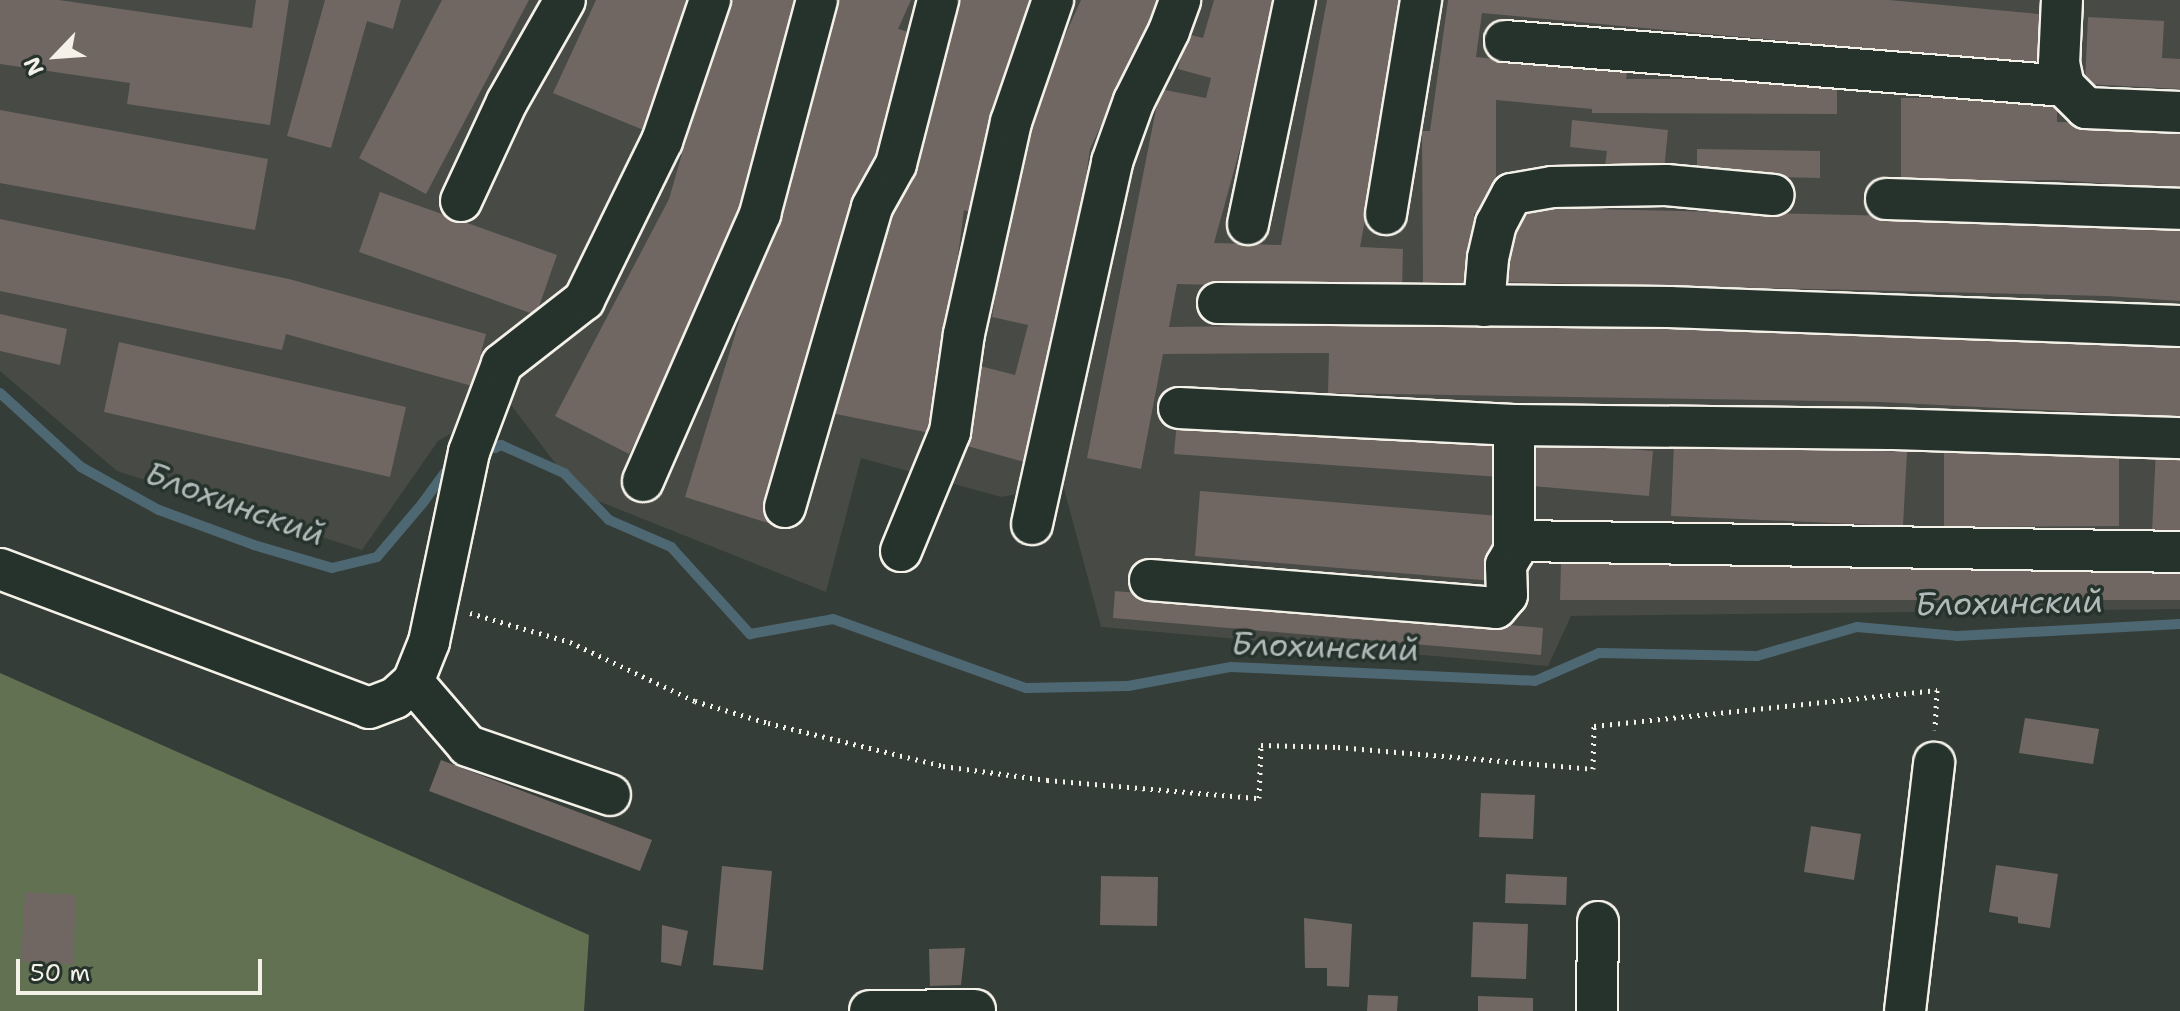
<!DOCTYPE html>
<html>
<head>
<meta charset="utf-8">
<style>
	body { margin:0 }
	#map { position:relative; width:2180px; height:1011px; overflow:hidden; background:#353d38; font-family:"Shantell Sans",sans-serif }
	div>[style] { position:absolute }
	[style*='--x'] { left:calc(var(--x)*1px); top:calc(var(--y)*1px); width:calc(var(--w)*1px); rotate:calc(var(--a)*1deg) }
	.built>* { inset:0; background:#474a45 }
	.green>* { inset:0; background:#627152 }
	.stream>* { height:10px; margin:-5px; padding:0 5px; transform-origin:5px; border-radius:5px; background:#4e6873 }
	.building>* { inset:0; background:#706762 }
	.path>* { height:5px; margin-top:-2.5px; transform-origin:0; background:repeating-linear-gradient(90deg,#f4f1e8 0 2px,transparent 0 8px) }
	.roads { filter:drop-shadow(2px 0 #f4f1e8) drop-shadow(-2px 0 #f4f1e8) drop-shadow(0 2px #f4f1e8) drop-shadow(0 -2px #f4f1e8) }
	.minor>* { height:40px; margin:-20px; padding:0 20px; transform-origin:20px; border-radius:20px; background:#26332d }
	span { translate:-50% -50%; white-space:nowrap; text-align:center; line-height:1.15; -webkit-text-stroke:7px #26332d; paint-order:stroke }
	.water-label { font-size:32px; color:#b2bab9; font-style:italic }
	.north { position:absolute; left:16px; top:16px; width:80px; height:80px; -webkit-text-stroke:6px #26332d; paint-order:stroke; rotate:245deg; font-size:22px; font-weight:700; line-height:32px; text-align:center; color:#f4f1e8 }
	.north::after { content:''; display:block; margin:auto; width:28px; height:36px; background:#f4f1e8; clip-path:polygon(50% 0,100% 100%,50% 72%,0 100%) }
	.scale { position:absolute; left:16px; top:959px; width:246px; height:36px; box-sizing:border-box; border:4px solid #f4f1e8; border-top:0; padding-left:10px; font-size:24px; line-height:28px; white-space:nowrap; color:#f4f1e8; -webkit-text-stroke:6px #26332d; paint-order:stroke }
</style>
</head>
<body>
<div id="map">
	<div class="built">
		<i style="clip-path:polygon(0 0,2180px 0,2180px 609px,1571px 616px,1548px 666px,1101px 627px,1063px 485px,1001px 497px,861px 458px,826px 592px,578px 493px,508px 401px,438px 441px,362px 550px,117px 471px,0 371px)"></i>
	</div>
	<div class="green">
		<i style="clip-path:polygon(0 673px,589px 935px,584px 1011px,0 1011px)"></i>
	</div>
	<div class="stream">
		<i style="--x:0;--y:393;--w:110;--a:42.4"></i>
		<i style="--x:81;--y:467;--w:89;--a:28.9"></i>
		<i style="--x:159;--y:510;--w:101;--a:20.2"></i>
		<i style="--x:254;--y:545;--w:81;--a:16.4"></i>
		<i style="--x:332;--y:568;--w:46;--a:-13.7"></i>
		<i style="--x:377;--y:557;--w:70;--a:-49.7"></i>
		<i style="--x:422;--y:504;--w:39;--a:-54"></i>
		<i style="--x:495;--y:448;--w:7;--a:-27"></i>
		<i style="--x:501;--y:445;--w:69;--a:24"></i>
		<i style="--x:564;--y:473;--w:65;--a:46.2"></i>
		<i style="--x:609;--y:520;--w:68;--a:23.5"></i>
		<i style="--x:671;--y:547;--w:118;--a:47.8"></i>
		<i style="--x:750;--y:634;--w:84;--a:-10.2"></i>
		<i style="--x:833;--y:619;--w:205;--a:19.7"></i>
		<i style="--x:1026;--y:688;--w:102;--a:-1.1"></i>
		<i style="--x:1128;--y:686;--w:105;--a:-10.5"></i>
		<i style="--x:1231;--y:667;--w:304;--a:2.6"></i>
		<i style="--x:1535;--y:681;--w:70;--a:-23.6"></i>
		<i style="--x:1599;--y:653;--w:158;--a:1.1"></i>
		<i style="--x:1757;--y:656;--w:104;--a:-16.2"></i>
		<i style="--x:1857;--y:627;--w:100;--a:5.1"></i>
		<i style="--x:1957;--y:636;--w:223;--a:-3.1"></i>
	</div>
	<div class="building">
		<i style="clip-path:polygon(0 0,59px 0,252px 28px,256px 0,289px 0,270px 125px,127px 104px,130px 83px,0 64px)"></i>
		<i style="clip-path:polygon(325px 0,401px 0,393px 29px,367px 21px,331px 148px,287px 136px)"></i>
		<i style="clip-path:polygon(442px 0,529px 0,426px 194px,359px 158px)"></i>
		<i style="clip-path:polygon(596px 0,696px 0,646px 131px,553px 93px)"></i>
		<i style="clip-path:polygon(726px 0,808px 0,741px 236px,629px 454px,555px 416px,669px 199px)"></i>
		<i style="clip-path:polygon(832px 0,911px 0,898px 29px,919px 35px,768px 523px,685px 497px,816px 72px)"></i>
		<i style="clip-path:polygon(958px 0,1037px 0,973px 213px,964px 210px,935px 434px,826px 412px,887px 184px,910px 187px)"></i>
		<i style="clip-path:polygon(1081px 0,1159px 0,1090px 149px,1065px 327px,1035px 465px,960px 444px,980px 366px,1015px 375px,1028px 325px,992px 317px,1021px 133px)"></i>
		<i style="clip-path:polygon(1214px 0,1281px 0,1214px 243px,1281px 245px,1327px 0,1406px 0,1360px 247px,1403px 249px,1402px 290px,1177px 284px,1169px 327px,1329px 325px,1329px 318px,1911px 329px,2180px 343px,2180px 417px,1880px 402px,1328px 393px,1329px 353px,1163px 354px,1141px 469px,1087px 458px,1160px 89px,1206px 98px,1211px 78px,1178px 69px,1187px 34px,1203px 38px)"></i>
		<i style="clip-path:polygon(1448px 0,1889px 0,2049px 15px,2045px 65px,1482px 13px,1476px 57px,1627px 72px,1626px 79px,1837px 79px,1837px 114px,1592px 113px,1592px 109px,1496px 100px,1496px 213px,1474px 213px,1474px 285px,1423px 285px,1422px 131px,1430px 131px)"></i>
		<i style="clip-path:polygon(2088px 17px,2164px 21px,2162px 58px,2180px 59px,2180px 89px,2085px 84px)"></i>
		<i style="clip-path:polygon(1901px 98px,2057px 98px,2057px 122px,2180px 125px,2180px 189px,2057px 180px,1901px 181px)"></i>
		<i style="clip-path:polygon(0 110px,268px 159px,255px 230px,0 183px)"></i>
		<i style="clip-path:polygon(1572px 120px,1668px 130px,1664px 171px,1605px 166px,1607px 151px,1570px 147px)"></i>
		<i style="clip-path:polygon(1697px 149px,1820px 151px,1820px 178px,1697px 175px)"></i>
		<i style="clip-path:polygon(380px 192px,557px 255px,536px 315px,359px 252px)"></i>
		<i style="clip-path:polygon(1507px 207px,2109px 221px,2180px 226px,2180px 301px,2107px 296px,1505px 282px)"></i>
		<i style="clip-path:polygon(0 219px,289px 279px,486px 334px,472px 386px,286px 334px,282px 350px,0 291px)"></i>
		<i style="clip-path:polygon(0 314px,67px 329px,60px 365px,0 351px)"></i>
		<i style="clip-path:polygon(119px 342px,406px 407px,390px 477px,104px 412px)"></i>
		<i style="clip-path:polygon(1177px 420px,1502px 444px,1500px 477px,1174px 454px)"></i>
		<i style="clip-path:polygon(1536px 441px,1653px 451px,1649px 496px,1532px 486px)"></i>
		<i style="clip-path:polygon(1674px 443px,1907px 452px,1903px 526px,1671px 516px)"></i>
		<i style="clip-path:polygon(2156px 449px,2180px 450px,2180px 533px,2152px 532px)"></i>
		<i style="clip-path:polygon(1944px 451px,2119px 451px,2119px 526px,1944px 527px)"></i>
		<i style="clip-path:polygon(1200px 491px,1499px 516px,1494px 581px,1195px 556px)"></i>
		<i style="clip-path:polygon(1561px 562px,2180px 562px,2180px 600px,1560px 600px)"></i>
		<i style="clip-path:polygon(1115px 591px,1543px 628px,1541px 655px,1113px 618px)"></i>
		<i style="clip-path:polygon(2025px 718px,2099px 729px,2093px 764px,2019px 753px)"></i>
		<i style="clip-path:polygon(441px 760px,652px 840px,640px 871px,429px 791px)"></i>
		<i style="clip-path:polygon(1481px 793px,1535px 795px,1533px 839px,1479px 837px)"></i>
		<i style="clip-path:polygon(1811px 826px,1861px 834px,1854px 880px,1804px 872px)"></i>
		<i style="clip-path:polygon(1996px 865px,2058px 874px,2050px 928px,2018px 923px,2018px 917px,1989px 912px)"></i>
		<i style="clip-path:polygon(722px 866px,772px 871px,763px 970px,713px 965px)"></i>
		<i style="clip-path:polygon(1506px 874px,1567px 877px,1566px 905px,1505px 903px)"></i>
		<i style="clip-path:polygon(1101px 876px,1158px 877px,1157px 926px,1100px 925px)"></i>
		<i style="clip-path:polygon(25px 892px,76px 895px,73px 964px,21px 962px)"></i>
		<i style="clip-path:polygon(1304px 918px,1352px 924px,1349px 987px,1327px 986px,1327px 968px,1305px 968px)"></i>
		<i style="clip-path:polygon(1473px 922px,1528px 924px,1526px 979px,1471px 977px)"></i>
		<i style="clip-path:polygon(662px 925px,688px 931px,681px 966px,661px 962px)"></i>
		<i style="clip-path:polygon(965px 948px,961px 985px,930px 986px,929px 949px)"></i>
		<i style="clip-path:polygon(1368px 995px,1398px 996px,1397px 1011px,1367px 1011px)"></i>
		<i style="clip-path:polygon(1478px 996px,1533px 998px,1533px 1011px,1478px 1011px)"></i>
	</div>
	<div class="path">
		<i style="--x:470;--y:613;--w:104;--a:16.2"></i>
		<i style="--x:570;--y:642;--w:138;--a:25.3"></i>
		<i style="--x:695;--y:701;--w:76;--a:16.8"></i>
		<i style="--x:768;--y:723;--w:180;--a:13.8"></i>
		<i style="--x:943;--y:766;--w:105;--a:7.7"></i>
		<i style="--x:1047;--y:780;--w:213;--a:4.9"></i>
		<i style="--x:1259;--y:798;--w:53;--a:-87.8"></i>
		<i style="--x:1261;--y:745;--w:77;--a:1.5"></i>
		<i style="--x:1338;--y:747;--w:256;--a:4.9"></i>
		<i style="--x:1593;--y:769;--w:45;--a:-88.7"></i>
		<i style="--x:1594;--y:726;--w:345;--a:-6"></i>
		<i style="--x:1937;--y:690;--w:40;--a:92.9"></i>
	</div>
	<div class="roads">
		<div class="minor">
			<i style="--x:2062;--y:0;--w:63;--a:92.7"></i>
			<i style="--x:2059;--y:63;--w:24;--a:78"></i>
			<i style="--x:2064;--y:86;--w:31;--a:45"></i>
			<i style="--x:2086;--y:108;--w:94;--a:2.4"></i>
			<i style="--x:1505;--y:41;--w:561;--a:4.6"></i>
			<i style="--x:1886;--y:199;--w:294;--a:1.9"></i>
			<i style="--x:461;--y:201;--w:109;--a:-65.1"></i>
			<i style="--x:507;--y:102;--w:117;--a:-60.4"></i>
			<i style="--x:1386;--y:214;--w:217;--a:-80.7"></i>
			<i style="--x:1248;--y:224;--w:229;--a:-78.2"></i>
			<i style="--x:1218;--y:303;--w:451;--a:0.5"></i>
			<i style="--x:1669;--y:307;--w:511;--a:2.13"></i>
			<i style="--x:1484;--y:306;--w:48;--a:-85.2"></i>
			<i style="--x:1488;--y:258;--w:35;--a:-77"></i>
			<i style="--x:1496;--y:224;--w:34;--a:-62"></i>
			<i style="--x:1512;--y:194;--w:41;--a:-9.9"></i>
			<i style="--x:1552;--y:187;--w:114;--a:-1"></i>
			<i style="--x:1666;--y:185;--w:108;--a:5.3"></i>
			<i style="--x:1179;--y:408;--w:335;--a:2.9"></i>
			<i style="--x:1514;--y:425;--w:376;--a:0.6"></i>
			<i style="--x:1890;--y:429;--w:290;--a:1.8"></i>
			<i style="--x:1514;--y:425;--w:126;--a:90"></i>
			<i style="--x:643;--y:481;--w:292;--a:-66.3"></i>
			<i style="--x:760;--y:214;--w:221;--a:-75.1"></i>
			<i style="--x:785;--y:507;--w:312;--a:-73.8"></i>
			<i style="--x:872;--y:207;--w:49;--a:-60.8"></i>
			<i style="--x:896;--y:164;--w:169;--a:-75.6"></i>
			<i style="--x:1032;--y:524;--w:371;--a:-77.5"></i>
			<i style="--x:1112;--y:162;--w:65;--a:-70.2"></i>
			<i style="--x:1134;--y:101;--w:78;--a:-63.4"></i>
			<i style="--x:1169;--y:31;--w:33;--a:-70"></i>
			<i style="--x:901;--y:551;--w:129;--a:-67.6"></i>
			<i style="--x:950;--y:432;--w:99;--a:-81.9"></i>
			<i style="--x:964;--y:334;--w:217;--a:-77.5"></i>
			<i style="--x:1011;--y:122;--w:129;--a:-71"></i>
			<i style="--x:0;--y:569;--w:394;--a:20.6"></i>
			<i style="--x:369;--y:708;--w:28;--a:-21"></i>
			<i style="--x:395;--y:698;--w:24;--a:-42"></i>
			<i style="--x:413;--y:682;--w:43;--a:-68.2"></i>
			<i style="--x:429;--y:642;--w:194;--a:-78.1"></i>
			<i style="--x:469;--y:452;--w:94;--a:-69.4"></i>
			<i style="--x:502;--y:364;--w:104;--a:-38"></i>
			<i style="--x:584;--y:300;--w:177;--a:-63.9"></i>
			<i style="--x:662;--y:141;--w:149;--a:-71.2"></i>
			<i style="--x:1150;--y:580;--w:347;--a:4.6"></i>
			<i style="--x:1496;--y:608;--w:17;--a:-50"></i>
			<i style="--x:1507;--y:595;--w:30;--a:-92"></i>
			<i style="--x:1506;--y:565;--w:28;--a:-60"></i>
			<i style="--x:1520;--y:541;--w:660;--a:0.95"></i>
			<i style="--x:413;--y:682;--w:84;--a:49.3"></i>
			<i style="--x:468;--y:746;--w:150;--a:19"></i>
			<i style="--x:870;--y:1011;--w:105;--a:-0.5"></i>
			<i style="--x:1597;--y:1011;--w:89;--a:-89.4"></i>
			<i style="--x:1905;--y:1011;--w:250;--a:-83.3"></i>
		</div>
	</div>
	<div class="water-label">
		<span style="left:235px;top:504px;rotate:20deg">Блохинский</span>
		<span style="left:2009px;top:603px;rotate:-1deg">Блохинский</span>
		<span style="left:1325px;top:647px;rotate:2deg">Блохинский</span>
	</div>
	<div class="north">N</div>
	<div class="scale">50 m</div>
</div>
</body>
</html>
